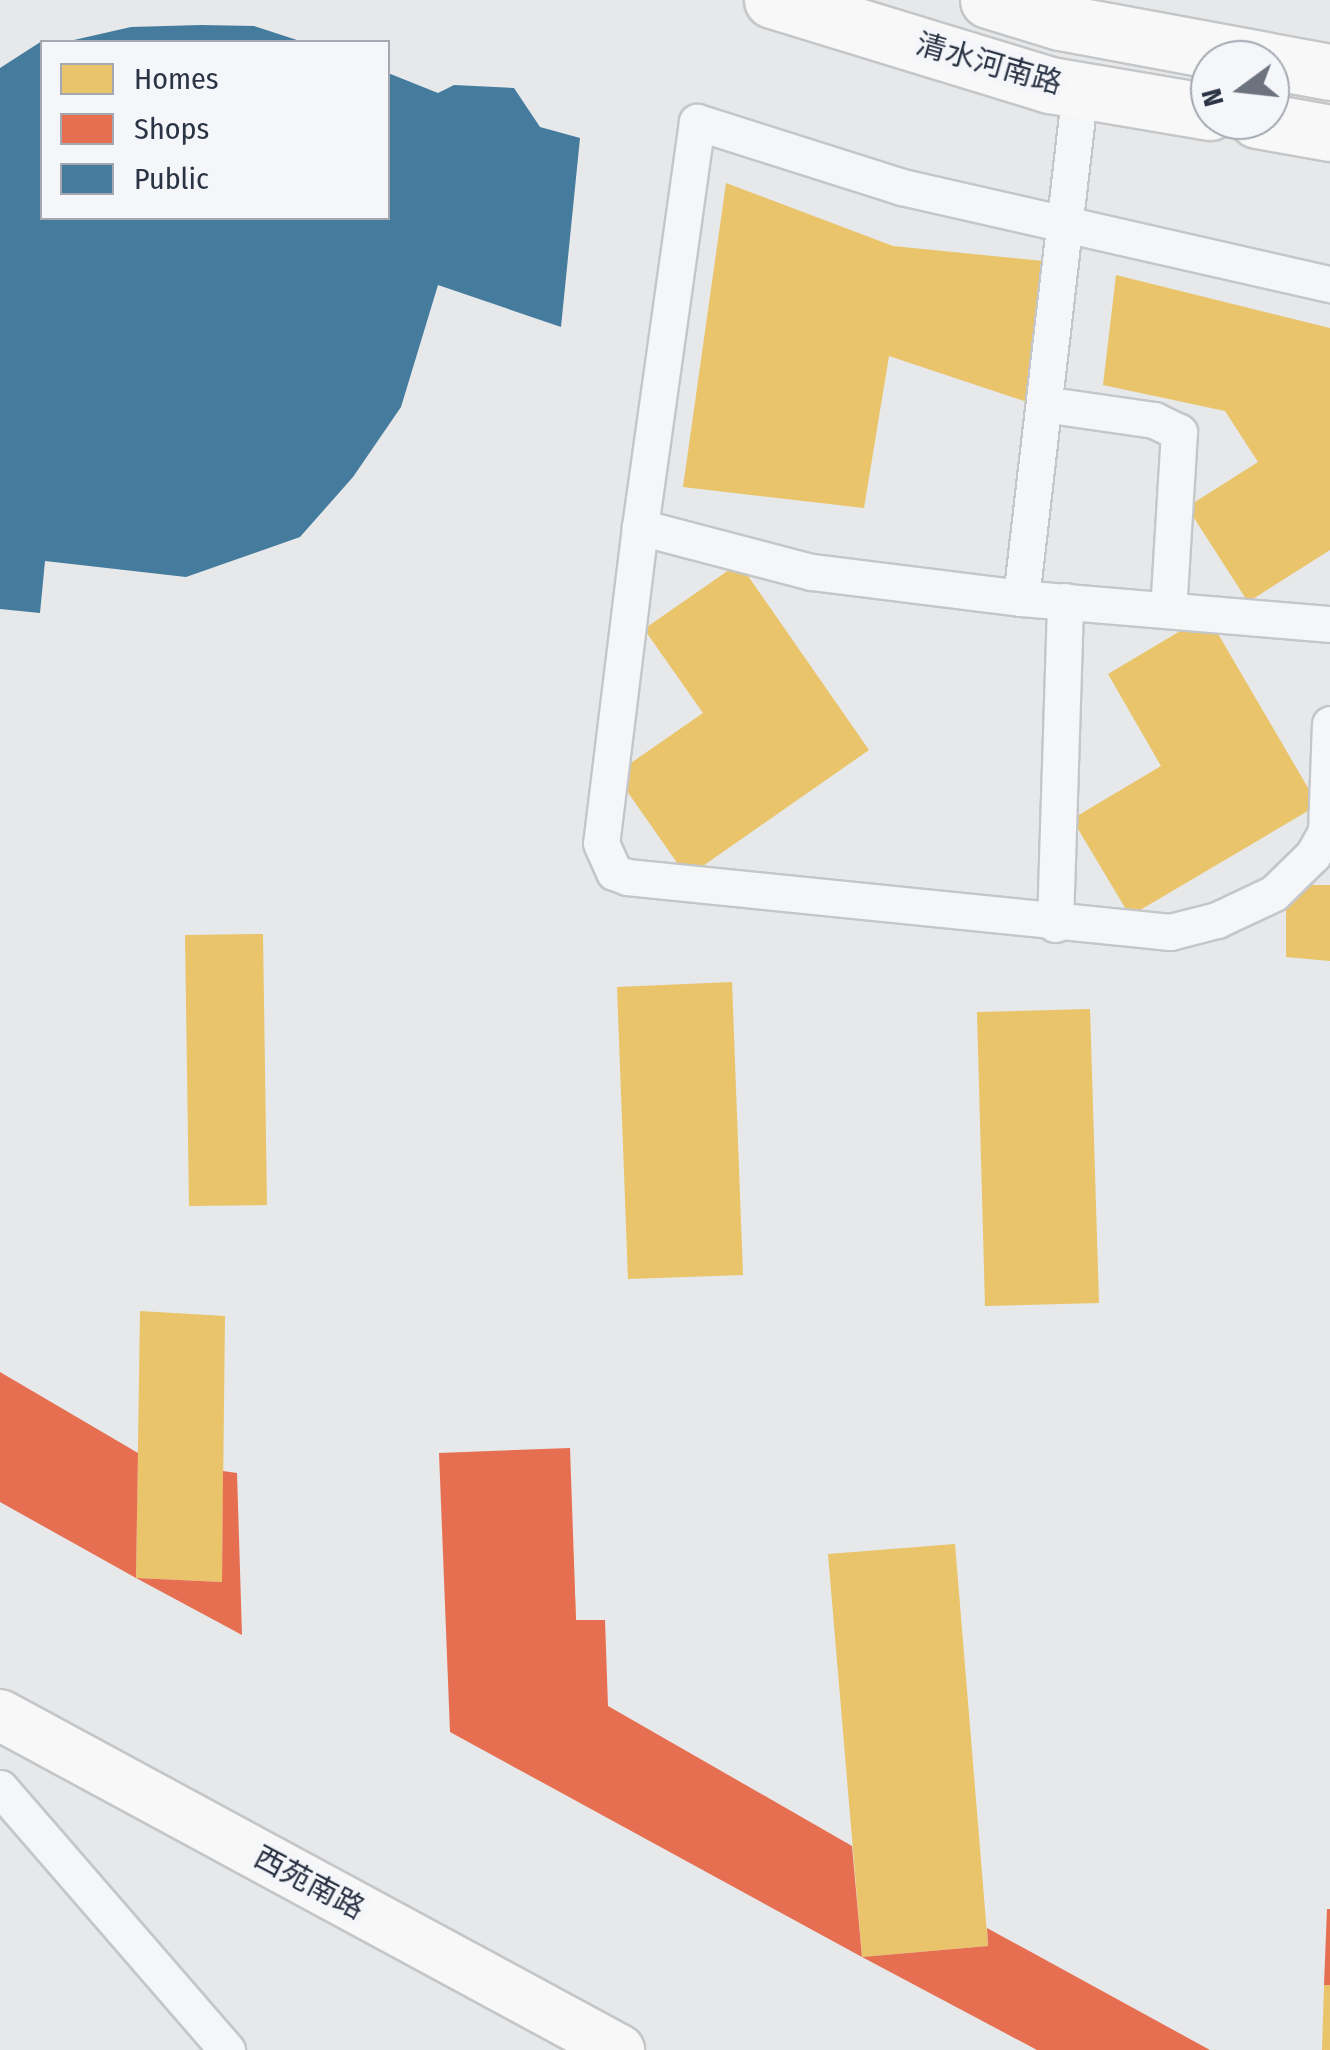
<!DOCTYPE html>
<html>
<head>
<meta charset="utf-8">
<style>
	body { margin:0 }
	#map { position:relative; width:1330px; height:2050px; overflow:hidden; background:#e6e8ea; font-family:"Fira Sans Condensed","Noto Sans SC",sans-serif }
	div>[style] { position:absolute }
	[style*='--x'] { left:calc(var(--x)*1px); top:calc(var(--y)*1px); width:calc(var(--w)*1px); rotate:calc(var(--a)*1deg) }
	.homes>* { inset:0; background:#e9c46a }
	.shops>* { inset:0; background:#e76f51 }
	.public>* { inset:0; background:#457b9d }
	.roads { filter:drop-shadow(2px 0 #c4c6c8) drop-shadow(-2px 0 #c4c6c8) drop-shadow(0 2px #c4c6c8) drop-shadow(0 -2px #c4c6c8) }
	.street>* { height:35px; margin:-17.5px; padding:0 17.5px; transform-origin:17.5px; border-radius:17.5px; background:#f5f6f7 }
	.secondary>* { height:50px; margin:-25px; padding:0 25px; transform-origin:25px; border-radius:25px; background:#f8f8f8 }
	.primary>* { height:55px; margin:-27.5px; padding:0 27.5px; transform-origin:27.5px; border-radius:27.5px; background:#f8f8f8 }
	span { translate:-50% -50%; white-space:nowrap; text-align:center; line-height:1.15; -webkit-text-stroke:10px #f4f6f9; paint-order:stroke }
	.street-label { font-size:30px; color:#2b3445 }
	.legend { position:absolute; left:40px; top:40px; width:350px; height:180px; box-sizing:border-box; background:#f4f6f9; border:2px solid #a4a8b1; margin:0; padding:12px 18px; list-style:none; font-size:30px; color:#2b3445 }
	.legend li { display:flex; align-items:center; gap:20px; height:50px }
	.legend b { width:50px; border:2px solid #a4a8b1 }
	.north { position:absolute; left:1190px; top:40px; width:100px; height:100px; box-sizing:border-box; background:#f4f6f9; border:2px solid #a4a8b1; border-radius:50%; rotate:255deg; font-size:28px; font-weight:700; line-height:40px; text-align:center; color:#2b3445 }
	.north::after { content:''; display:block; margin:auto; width:35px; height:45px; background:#6c737f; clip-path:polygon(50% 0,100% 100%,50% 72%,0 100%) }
</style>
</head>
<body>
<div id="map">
	<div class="homes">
		<i style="clip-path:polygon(726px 183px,893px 246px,1043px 261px,1033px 404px,889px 356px,864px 508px,683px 487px)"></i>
		<i style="clip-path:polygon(1116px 275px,1330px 328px,1330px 550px,1248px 602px,1187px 507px,1258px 462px,1225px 411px,1103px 385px)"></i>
		<i style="clip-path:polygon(739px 563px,869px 750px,687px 877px,615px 774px,703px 713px,644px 629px)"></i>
		<i style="clip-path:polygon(1207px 615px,1318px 805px,1130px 916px,1072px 819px,1161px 766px,1108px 674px)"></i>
		<i style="clip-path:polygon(1286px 885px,1330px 885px,1330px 961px,1286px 957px)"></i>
		<i style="clip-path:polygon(263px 934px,267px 1205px,189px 1206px,185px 935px)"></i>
		<i style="clip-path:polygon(732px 982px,743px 1275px,628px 1279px,617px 987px)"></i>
		<i style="clip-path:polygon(1090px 1009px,1099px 1303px,985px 1306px,977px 1012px)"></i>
		<i style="clip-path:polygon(140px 1311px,225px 1316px,222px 1582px,136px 1578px)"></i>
		<i style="clip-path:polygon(570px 1480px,582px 1754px,497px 1757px,485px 1484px)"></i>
		<i style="clip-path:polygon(955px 1544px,988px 1946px,862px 1957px,828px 1554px)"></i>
		<i style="clip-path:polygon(1324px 1985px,1330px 1985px,1330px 2050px,1322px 2050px)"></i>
	</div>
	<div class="shops">
		<i style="clip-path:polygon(0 1372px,138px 1453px,136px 1578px,222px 1582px,223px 1471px,237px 1473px,242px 1635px,136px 1578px,0 1502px)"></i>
		<i style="clip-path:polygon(570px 1448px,576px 1620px,605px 1620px,608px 1706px,852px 1846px,862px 1957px,450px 1732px,439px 1453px)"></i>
		<i style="clip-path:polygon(1327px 1909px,1330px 1909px,1330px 1985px,1324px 1985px)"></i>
		<i style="clip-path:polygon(987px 1928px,1210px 2050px,1037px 2050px,862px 1957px,988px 1946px)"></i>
	</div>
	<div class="public">
		<i style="clip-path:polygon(201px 25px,254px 26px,303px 42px,65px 42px,131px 27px)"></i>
		<i style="clip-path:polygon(42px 41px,42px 218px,388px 218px,388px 73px,438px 93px,454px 85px,514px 88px,540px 127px,580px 138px,561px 327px,438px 285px,401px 407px,353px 477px,300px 537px,186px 577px,45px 561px,40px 613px,0 609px,0 68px)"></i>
	</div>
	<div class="roads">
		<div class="street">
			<i style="--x:1064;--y:407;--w:91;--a:8.2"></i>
			<i style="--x:1154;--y:420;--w:28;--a:26"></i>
			<i style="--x:1179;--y:432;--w:178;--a:93.5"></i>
			<i style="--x:640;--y:527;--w:409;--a:-82"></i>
			<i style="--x:697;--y:122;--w:215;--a:17.6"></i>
			<i style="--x:902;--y:187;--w:439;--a:12.8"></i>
			<i style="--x:1021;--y:598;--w:511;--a:-83.38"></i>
			<i style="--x:1330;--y:624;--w:310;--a:-175.2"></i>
			<i style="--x:1021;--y:598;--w:212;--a:-172.9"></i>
			<i style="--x:811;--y:572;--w:177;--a:-165.3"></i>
			<i style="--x:640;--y:527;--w:318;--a:97"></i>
			<i style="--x:601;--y:843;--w:32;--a:66"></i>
			<i style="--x:614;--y:872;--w:14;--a:21"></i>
			<i style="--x:627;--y:877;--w:546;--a:5.78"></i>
			<i style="--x:1170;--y:932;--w:49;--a:-14.3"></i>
			<i style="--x:1217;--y:920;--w:63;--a:-25.3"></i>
			<i style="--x:1274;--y:893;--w:54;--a:-44.3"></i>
			<i style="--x:1313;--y:855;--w:26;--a:-61"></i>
			<i style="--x:1326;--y:832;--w:108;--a:-87.9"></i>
			<i style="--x:1055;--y:924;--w:323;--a:-88.2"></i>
			<i style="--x:0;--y:1788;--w:347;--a:49.1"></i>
		</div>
		<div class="secondary">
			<i style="--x:0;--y:1715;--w:704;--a:28.42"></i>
		</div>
		<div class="primary">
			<i style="--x:772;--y:0;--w:291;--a:17"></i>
			<i style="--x:1050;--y:85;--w:162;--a:9.6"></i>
			<i style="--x:988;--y:0;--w:75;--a:17"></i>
			<i style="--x:1060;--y:22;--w:208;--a:10.5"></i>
			<i style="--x:1270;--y:61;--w:61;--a:10.4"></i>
			<i style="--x:1257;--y:120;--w:74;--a:10.1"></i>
		</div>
	</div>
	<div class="street-label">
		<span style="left:989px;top:64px;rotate:16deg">清水河南路</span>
		<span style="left:309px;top:1883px;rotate:28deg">西苑南路</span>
	</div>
	<ul class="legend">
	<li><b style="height:28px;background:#e9c46a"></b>Homes</li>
	<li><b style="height:28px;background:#e76f51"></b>Shops</li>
	<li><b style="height:28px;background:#457b9d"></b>Public</li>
	</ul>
	<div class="north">N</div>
</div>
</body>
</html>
